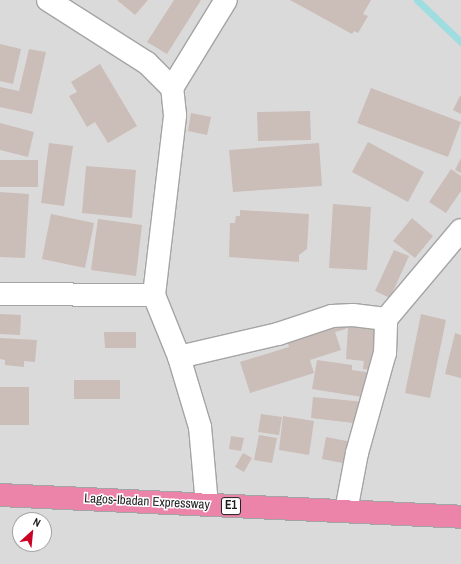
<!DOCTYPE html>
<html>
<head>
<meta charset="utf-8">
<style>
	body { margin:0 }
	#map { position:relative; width:461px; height:564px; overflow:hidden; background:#efe8e2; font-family:"Archivo Narrow",sans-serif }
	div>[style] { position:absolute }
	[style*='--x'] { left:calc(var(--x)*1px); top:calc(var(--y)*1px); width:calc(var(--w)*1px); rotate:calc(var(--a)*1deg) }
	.residential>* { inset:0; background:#dbdada }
	.stream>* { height:7px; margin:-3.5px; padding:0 3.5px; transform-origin:3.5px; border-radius:3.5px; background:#9fdde0 }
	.building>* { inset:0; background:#cbbdb8 }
	.roads { filter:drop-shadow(1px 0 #a4a4a4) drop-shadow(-1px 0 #a4a4a4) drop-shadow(0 1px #a4a4a4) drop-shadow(0 -1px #a4a4a4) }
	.minor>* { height:22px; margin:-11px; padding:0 11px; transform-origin:11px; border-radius:11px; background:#fff }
	.motorway>* { height:22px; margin:-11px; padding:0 11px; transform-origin:11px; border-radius:11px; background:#ec84aa }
	span { translate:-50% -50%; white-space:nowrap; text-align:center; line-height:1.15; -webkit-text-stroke:3px #fff; paint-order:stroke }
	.shield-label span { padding:1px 3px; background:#fff; border:1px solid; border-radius:3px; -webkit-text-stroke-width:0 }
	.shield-label { font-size:12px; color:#1d1d1d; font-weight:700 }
	.street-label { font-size:13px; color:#1d1d1d }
	.north { position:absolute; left:12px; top:512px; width:40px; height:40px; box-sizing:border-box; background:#fff; border:1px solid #a5a5a5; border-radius:50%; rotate:27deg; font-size:11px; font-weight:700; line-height:16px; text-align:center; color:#1d1d1d }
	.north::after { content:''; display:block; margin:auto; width:14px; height:18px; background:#ca0025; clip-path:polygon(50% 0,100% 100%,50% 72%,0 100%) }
</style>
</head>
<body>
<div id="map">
	<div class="residential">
		<i style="clip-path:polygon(evenodd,0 0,461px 0,461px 564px,0 564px,0 0,20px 520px,44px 520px,44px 544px,20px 544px,20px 520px)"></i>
	</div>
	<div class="stream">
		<i style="--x:417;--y:0;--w:61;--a:43.7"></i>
	</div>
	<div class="building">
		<i style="clip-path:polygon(117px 0,148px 0,135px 15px)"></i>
		<i style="clip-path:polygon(174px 0,201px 0,167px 54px,147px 42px)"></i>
		<i style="clip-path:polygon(290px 0,371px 0,363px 14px,368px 16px,358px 33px,354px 31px,352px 34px)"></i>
		<i style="clip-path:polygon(0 44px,21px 49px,13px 84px,0 81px)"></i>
		<i style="clip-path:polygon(29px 49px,46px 52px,32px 114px,0 107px,0 87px,19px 91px)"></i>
		<i style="clip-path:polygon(100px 64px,137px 126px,108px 143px,95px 122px,87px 127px,69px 96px,77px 92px,71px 82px)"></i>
		<i style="clip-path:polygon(371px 88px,461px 122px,448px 157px,357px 123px)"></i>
		<i style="clip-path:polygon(460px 96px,461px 96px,461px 114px,453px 110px)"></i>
		<i style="clip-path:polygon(310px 111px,311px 140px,258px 141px,257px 112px)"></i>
		<i style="clip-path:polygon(191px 113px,211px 117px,207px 135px,188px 131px)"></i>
		<i style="clip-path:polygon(0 123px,34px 132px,28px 157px,0 150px)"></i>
		<i style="clip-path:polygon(368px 142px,424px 172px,408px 202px,352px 172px)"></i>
		<i style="clip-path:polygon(49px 143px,73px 146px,64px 206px,41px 203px)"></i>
		<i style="clip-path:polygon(319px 143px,322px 186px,233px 192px,229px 150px)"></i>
		<i style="clip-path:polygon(461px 158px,461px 173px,455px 170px)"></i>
		<i style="clip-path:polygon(0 160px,38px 160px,38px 187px,0 187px)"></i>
		<i style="clip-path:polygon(86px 166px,136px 170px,132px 218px,82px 213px)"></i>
		<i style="clip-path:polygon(451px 169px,461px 176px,461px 191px,446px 213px,429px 202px)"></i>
		<i style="clip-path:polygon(0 192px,29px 194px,25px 258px,0 257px)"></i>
		<i style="clip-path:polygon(333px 204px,371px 207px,367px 270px,329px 268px)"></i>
		<i style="clip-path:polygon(240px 210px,309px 214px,307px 249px,299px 255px,299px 262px,229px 257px,230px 223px,235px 223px,236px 216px,240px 216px)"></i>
		<i style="clip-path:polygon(51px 214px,94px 223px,85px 268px,42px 259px)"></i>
		<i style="clip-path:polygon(412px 218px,433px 236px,415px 258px,393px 241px)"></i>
		<i style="clip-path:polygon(98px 219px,142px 225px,136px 276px,91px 270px)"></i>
		<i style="clip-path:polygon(394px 250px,409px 256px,390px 298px,375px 291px)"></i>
		<i style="clip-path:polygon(0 314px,21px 315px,20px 335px,0 334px)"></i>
		<i style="clip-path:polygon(421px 314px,446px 320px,430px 398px,405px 393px)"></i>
		<i style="clip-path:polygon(343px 321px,346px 329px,335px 332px,341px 350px,310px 360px,314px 373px,250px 393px,240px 362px,289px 347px,287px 339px)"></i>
		<i style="clip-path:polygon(348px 327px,380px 329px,374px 370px,363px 369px,364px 361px,346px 359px)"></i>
		<i style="clip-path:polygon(104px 332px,136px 332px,136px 348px,105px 348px)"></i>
		<i style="clip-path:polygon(455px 333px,461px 335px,461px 378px,445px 374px)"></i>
		<i style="clip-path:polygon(0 338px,37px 340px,35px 362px,24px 361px,24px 367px,5px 365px,5px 360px,0 359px)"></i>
		<i style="clip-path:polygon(317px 360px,352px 365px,352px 370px,372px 373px,368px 398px,312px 389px)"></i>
		<i style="clip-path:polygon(74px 380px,120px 380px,120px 399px,74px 399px)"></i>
		<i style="clip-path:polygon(0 387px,29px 387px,29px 425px,0 425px)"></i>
		<i style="clip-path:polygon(313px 397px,364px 402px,362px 424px,311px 418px)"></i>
		<i style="clip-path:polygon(261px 414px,282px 417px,279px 435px,258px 432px)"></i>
		<i style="clip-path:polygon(283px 416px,314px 421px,309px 455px,279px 450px)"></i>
		<i style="clip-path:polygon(259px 435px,277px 438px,272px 463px,254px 460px)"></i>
		<i style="clip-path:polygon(231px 436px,244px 438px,241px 451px,229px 449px)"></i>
		<i style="clip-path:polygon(326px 437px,357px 443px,353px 465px,322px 459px)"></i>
		<i style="clip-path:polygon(243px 453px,252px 458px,244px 472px,235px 467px)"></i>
	</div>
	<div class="roads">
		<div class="minor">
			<i style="--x:48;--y:0;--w:117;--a:32.5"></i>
			<i style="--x:147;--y:63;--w:35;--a:45"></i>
			<i style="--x:0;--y:294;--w:154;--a:0.4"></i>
			<i style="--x:179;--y:357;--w:102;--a:-13.1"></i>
			<i style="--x:278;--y:334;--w:57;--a:-18.4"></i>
			<i style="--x:332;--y:316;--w:21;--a:-3"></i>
			<i style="--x:353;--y:315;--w:33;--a:7"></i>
			<i style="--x:207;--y:505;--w:78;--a:-95.1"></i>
			<i style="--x:200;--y:427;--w:73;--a:-106.7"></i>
			<i style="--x:179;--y:357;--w:67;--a:-112"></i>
			<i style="--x:154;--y:295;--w:181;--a:-83.3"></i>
			<i style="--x:175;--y:115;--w:27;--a:-96"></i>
			<i style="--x:172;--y:88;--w:103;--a:-58.5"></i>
			<i style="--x:346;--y:511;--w:59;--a:-79.3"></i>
			<i style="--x:357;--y:453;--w:104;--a:-74.4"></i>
			<i style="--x:385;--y:353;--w:34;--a:-88"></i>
			<i style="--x:386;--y:319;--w:116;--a:-49.9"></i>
		</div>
		<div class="motorway">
			<i style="--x:0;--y:495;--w:462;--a:2.7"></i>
		</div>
	</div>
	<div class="shield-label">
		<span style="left:231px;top:506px">E1</span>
	</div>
	<div class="street-label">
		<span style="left:147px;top:502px;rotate:3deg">Lagos-Ibadan Expressway</span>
	</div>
	<div class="north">N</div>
</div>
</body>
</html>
